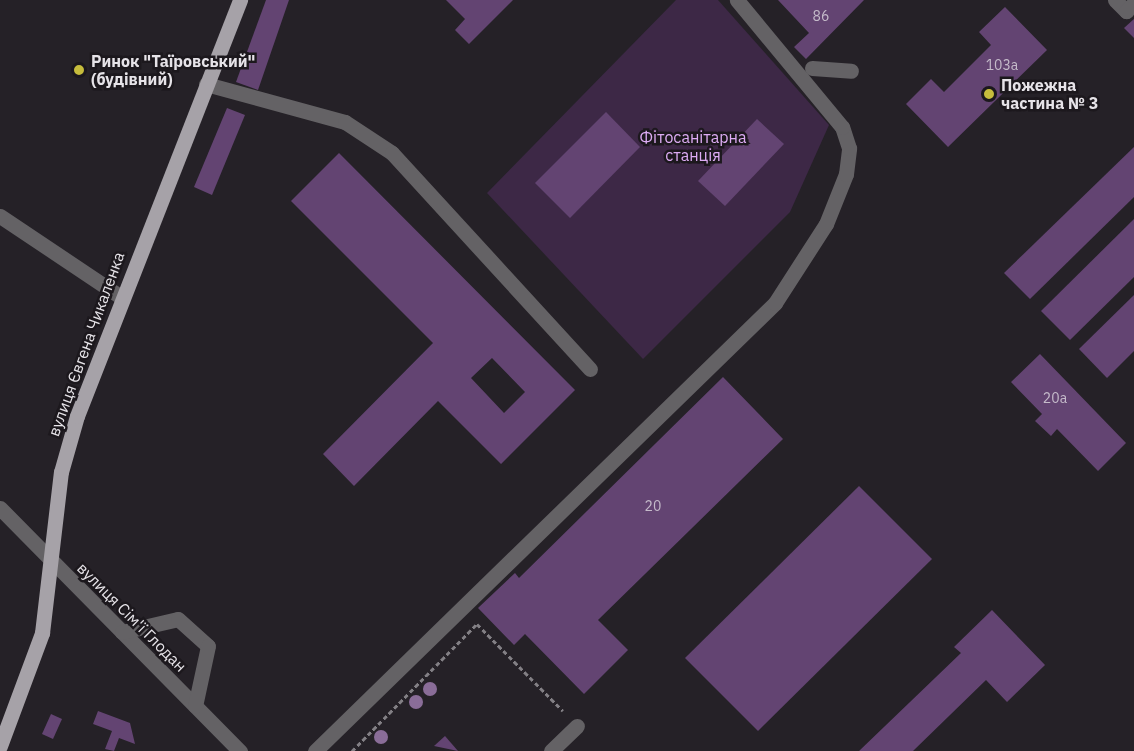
<!DOCTYPE html>
<html>
<head>
<meta charset="utf-8">
<style>
	body { margin:0 }
	#map { position:relative; width:1134px; height:751px; overflow:hidden; background:#252127; font-family:"IBM Plex Sans",sans-serif }
	div>[style] { position:absolute }
	[style*='--x'] { left:calc(var(--x)*1px); top:calc(var(--y)*1px); width:calc(var(--w)*1px); rotate:calc(var(--a)*1deg) }
	.green>* { inset:0; background:#3d2846 }
	.building>* { inset:0; background:#634472 }
	.path>* { height:3px; margin-top:-1.5px; transform-origin:0; background:repeating-linear-gradient(90deg,#838085 0 4.5px,transparent 0 7.5px) }
	.minor>* { height:15px; margin:-7.5px; padding:0 7.5px; transform-origin:7.5px; border-radius:7.5px; background:#646265 }
	.major>* { height:15px; margin:-7.5px; padding:0 7.5px; transform-origin:7.5px; border-radius:7.5px; background:#a6a2a8 }
	.trees>* { width:14px; height:14px; margin:-7px; border-radius:50%; background:#8a6d98 }
	.dots>* { width:16px; height:16px; translate:-50% -50%; box-sizing:border-box; border:3px solid #1c181d; border-radius:50% }
	span { translate:-50% -50%; white-space:nowrap; text-align:center; line-height:1.15; -webkit-text-stroke:5px #1c181d; paint-order:stroke }
	.number-label { font-size:14px; color:#c5bbca }
	.number-label span { -webkit-text-stroke-width:0 }
	.poi-label { font-size:16px; color:#e6e3e8; font-weight:700 }
	.left { translate:0 -50%; text-align:left }
	.park-label { font-size:16px; color:#ddacf4 }
	.street-label { font-size:16px; color:#e6e3e8 }
</style>
</head>
<body>
<div id="map">
	<div class="green">
		<i style="clip-path:polygon(676px 0,718px 0,829px 125px,790px 212px,643px 359px,487px 193px)"></i>
	</div>
	<div class="building">
		<i style="clip-path:polygon(266px 0,289px 0,258px 90px,236px 82px)"></i>
		<i style="clip-path:polygon(446px 0,513px 0,469px 44px,455px 30px,465px 19px)"></i>
		<i style="clip-path:polygon(778px 0,864px 0,806px 59px,794px 47px,809px 33px)"></i>
		<i style="clip-path:polygon(1005px 7px,1047px 50px,948px 147px,906px 104px,931px 79px,944px 92px,991px 45px,979px 32px)"></i>
		<i style="clip-path:polygon(1134px 19px,1134px 38px,1124px 28px)"></i>
		<i style="clip-path:polygon(227px 108px,245px 115px,212px 195px,194px 187px)"></i>
		<i style="clip-path:polygon(606px 112px,640px 147px,570px 218px,535px 183px)"></i>
		<i style="clip-path:polygon(757px 119px,784px 144px,725px 206px,698px 181px)"></i>
		<i style="clip-path:polygon(1134px 147px,1134px 197px,1030px 299px,1004px 273px)"></i>
		<i style="clip-path:polygon(evenodd,339px 153px,575px 390px,501px 464px,438px 401px,354px 486px,323px 454px,433px 343px,291px 201px,339px 153px,492px 358px,525px 392px,504px 413px,471px 378px,492px 358px)"></i>
		<i style="clip-path:polygon(1134px 219px,1134px 277px,1070px 340px,1041px 311px)"></i>
		<i style="clip-path:polygon(1134px 295px,1134px 351px,1107px 378px,1079px 349px)"></i>
		<i style="clip-path:polygon(1040px 354px,1126px 443px,1098px 471px,1057px 429px,1051px 436px,1035px 421px,1042px 414px,1011px 382px)"></i>
		<i style="clip-path:polygon(723px 377px,783px 439px,598px 620px,628px 650px,584px 694px,525px 634px,514px 645px,478px 608px,515px 573px,519px 578px)"></i>
		<i style="clip-path:polygon(859px 486px,932px 559px,758px 731px,685px 658px)"></i>
		<i style="clip-path:polygon(992px 610px,1045px 665px,1007px 702px,986px 680px,913px 751px,859px 751px,961px 653px,954px 647px)"></i>
		<i style="clip-path:polygon(98px 711px,130px 723px,135px 744px,119px 738px,114px 751px,105px 749px,112px 731px,93px 724px)"></i>
		<i style="clip-path:polygon(51px 714px,62px 719px,53px 739px,42px 734px)"></i>
		<i style="clip-path:polygon(445px 736px,458px 751px,434px 746px)"></i>
	</div>
	<div class="path">
		<i style="--x:352;--y:751;--w:178;--a:-45.5"></i>
		<i style="--x:477;--y:624;--w:122;--a:45.3"></i>
	</div>
	<div class="minor">
		<i style="--x:1115;--y:0;--w:16;--a:45"></i>
		<i style="--x:1126;--y:11;--w:11;--a:-45"></i>
		<i style="--x:812;--y:68;--w:39;--a:4"></i>
		<i style="--x:206;--y:84;--w:144;--a:15.3"></i>
		<i style="--x:345;--y:122;--w:56;--a:33.4"></i>
		<i style="--x:392;--y:153;--w:293;--a:47.5"></i>
		<i style="--x:0;--y:216;--w:146;--a:33.8"></i>
		<i style="--x:0;--y:508;--w:342;--a:45.4"></i>
		<i style="--x:122;--y:632;--w:57;--a:-13.1"></i>
		<i style="--x:178;--y:619;--w:40;--a:42"></i>
		<i style="--x:208;--y:646;--w:61;--a:102.2"></i>
		<i style="--x:315;--y:751;--w:642;--a:-44.24"></i>
		<i style="--x:775;--y:303;--w:94;--a:-57.2"></i>
		<i style="--x:826;--y:224;--w:54;--a:-68.2"></i>
		<i style="--x:846;--y:174;--w:26;--a:-83"></i>
		<i style="--x:849;--y:148;--w:22;--a:-108"></i>
		<i style="--x:842;--y:127;--w:165;--a:-129.6"></i>
		<i style="--x:551;--y:751;--w:36;--a:-44"></i>
	</div>
	<div class="major">
		<i style="--x:0;--y:746;--w:121;--a:-69.6"></i>
		<i style="--x:42;--y:633;--w:162;--a:-83.3"></i>
		<i style="--x:61;--y:472;--w:58;--a:-74.1"></i>
		<i style="--x:77;--y:416;--w:447;--a:-68.6"></i>
	</div>
	<div class="trees">
		<i style="left:430px;top:689px"></i>
		<i style="left:416px;top:702px"></i>
		<i style="left:381px;top:737px"></i>
	</div>
	<div class="dots">
		<i style="left:79px;top:70px;background:#c6bc3c"></i>
		<i style="left:989px;top:94px;background:#c6bc3c"></i>
	</div>
	<div class="number-label">
		<span style="left:821px;top:16px">86</span>
		<span style="left:1002px;top:65px">103а</span>
		<span style="left:1055px;top:398px">20а</span>
		<span style="left:653px;top:506px">20</span>
	</div>
	<div class="poi-label">
		<span class="left" style="left:91px;top:70px">Ринок "Таїровський"<br>(будівний)</span>
		<span class="left" style="left:1001px;top:94px">Пожежна<br>частина № 3</span>
	</div>
	<div class="park-label">
		<span style="left:693px;top:146px">Фітосанітарна<br>станція</span>
	</div>
	<div class="street-label">
		<span style="left:86px;top:344px;rotate:-70deg">вулиця Євгена Чикаленка</span>
		<span style="left:132px;top:617px;rotate:45deg">вулиця Сім'ї Глодан</span>
	</div>
</div>
</body>
</html>
